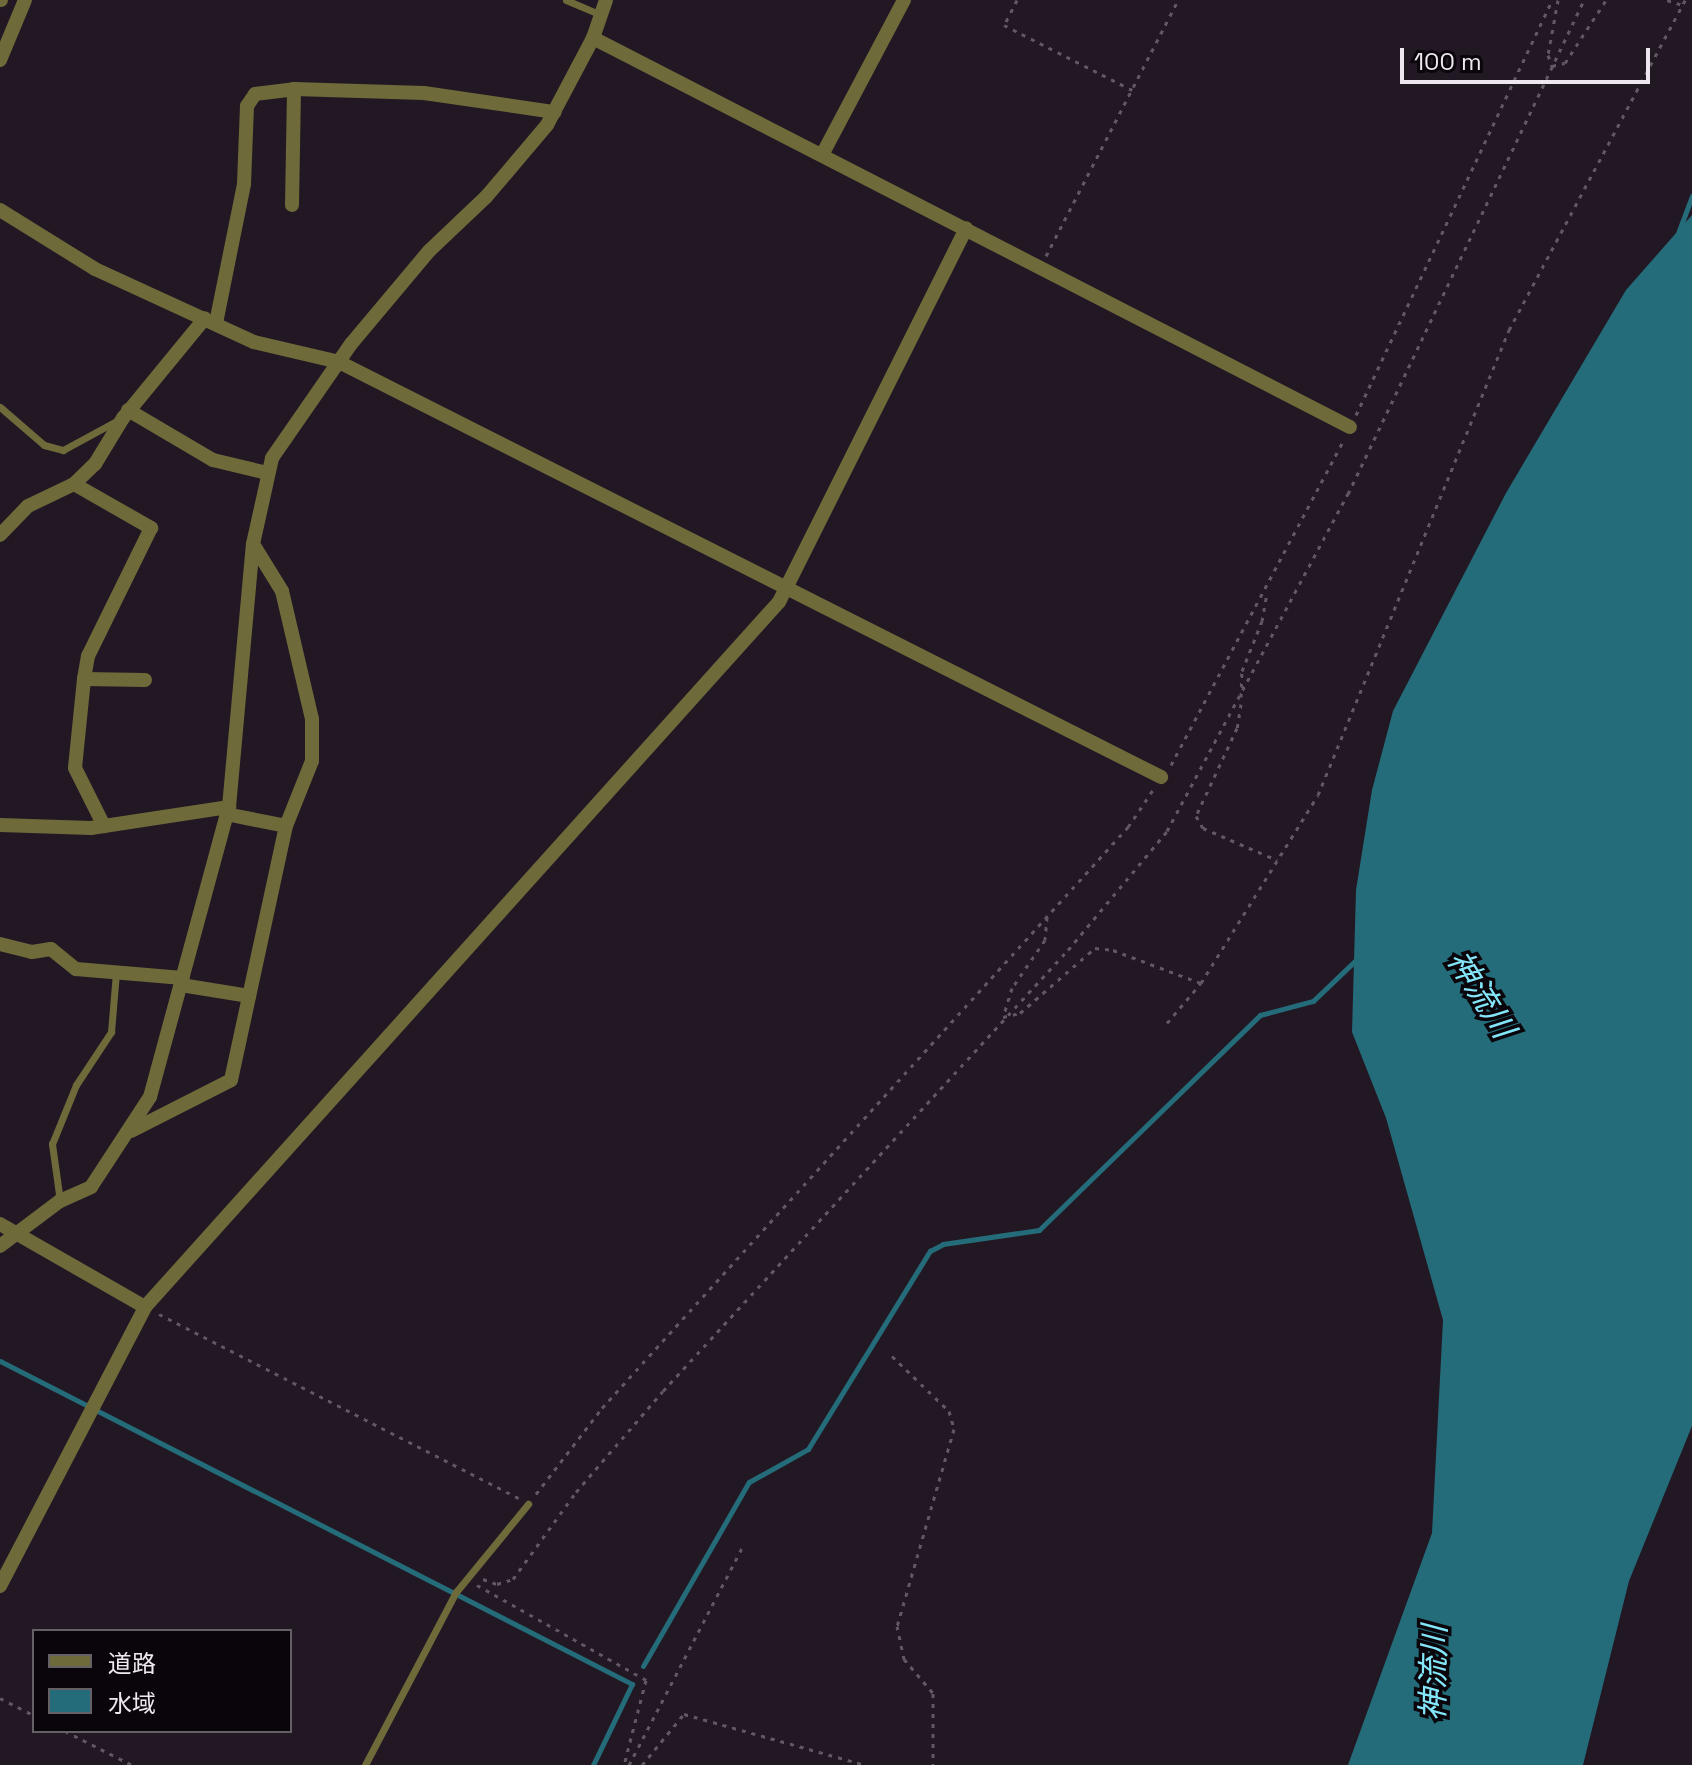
<!DOCTYPE html>
<html>
<head>
<meta charset="utf-8">
<style>
	body { margin:0 }
	#map { position:relative; width:1692px; height:1765px; overflow:hidden; background:#221824; font-family:"Space Grotesk","Noto Sans JP",sans-serif }
	div>[style] { position:absolute }
	[style*='--x'] { left:calc(var(--x)*1px); top:calc(var(--y)*1px); width:calc(var(--w)*1px); rotate:calc(var(--a)*1deg) }
	.water>* { inset:0; background:#246c79 }
	.stream>* { height:5px; margin:-2.5px; padding:0 2.5px; transform-origin:2.5px; border-radius:2.5px; background:#246c79 }
	.path>* { height:3px; margin-top:-1.5px; transform-origin:0; background:repeating-linear-gradient(90deg,#615863 0 4px,transparent 0 10px) }
	.service>* { height:7px; margin:-3.5px; padding:0 3.5px; transform-origin:3.5px; border-radius:3.5px; background:#6e6a3a }
	.minor>* { height:14px; margin:-7px; padding:0 7px; transform-origin:7px; border-radius:7px; background:#6e6a3a }
	span { translate:-50% -50%; white-space:nowrap; text-align:center; line-height:1.15; -webkit-text-stroke:7px #09050a; paint-order:stroke }
	.water-label { font-size:32px; color:#84e6f9; font-style:italic }
	.legend { position:absolute; left:32px; top:1629px; width:260px; height:104px; box-sizing:border-box; background:#09050a; border:2px solid #655f66; margin:0; padding:10px 14px; list-style:none; font-size:24px; color:#eee7ef }
	.legend li { display:flex; align-items:center; gap:16px; height:40px }
	.legend b { width:40px; border:2px solid #655f66 }
	.scale { position:absolute; left:1400px; top:48px; width:250px; height:36px; box-sizing:border-box; border:4px solid #eee7ef; border-top:0; padding-left:10px; font-size:24px; line-height:28px; white-space:nowrap; color:#eee7ef; -webkit-text-stroke:6px #09050a; paint-order:stroke }
</style>
</head>
<body>
<div id="map">
	<div class="water">
		<i style="clip-path:polygon(1692px 215px,1692px 1426px,1629px 1581px,1583px 1765px,1348px 1765px,1432px 1533px,1443px 1320px,1386px 1118px,1352px 1032px,1356px 890px,1372px 790px,1393px 711px,1506px 493px,1626px 290px)"></i>
	</div>
	<div class="stream">
		<i style="--x:1677;--y:236;--w:43;--a:-69.4"></i>
		<i style="--x:0;--y:1361;--w:710;--a:27.07"></i>
		<i style="--x:632;--y:1684;--w:90;--a:115.7"></i>
		<i style="--x:643;--y:1666;--w:212;--a:-60.1"></i>
		<i style="--x:749;--y:1482;--w:68;--a:-29.2"></i>
		<i style="--x:808;--y:1449;--w:233;--a:-58.4"></i>
		<i style="--x:930;--y:1251;--w:15;--a:-28"></i>
		<i style="--x:943;--y:1244;--w:97;--a:-8.3"></i>
		<i style="--x:1039;--y:1230;--w:308;--a:-44.2"></i>
		<i style="--x:1260;--y:1015;--w:55;--a:-14.8"></i>
		<i style="--x:1313;--y:1001;--w:62;--a:-43.7"></i>
	</div>
	<div class="path">
		<i style="--x:1017;--y:0;--w:28;--a:117"></i>
		<i style="--x:1004;--y:25;--w:144;--a:26.9"></i>
		<i style="--x:1558;--y:0;--w:56;--a:100.3"></i>
		<i style="--x:1548;--y:55;--w:12;--a:70"></i>
		<i style="--x:1552;--y:66;--w:13;--a:-13"></i>
		<i style="--x:1565;--y:63;--w:75;--a:-56.9"></i>
		<i style="--x:1667;--y:0;--w:16;--a:18"></i>
		<i style="--x:1046;--y:256;--w:288;--a:-62.7"></i>
		<i style="--x:1356;--y:415;--w:459;--a:-64.7"></i>
		<i style="--x:1241;--y:697;--w:26;--a:-88"></i>
		<i style="--x:1242;--y:671;--w:54;--a:-68.2"></i>
		<i style="--x:1262;--y:621;--w:28;--a:-80"></i>
		<i style="--x:1241;--y:704;--w:24;--a:99"></i>
		<i style="--x:1237;--y:728;--w:97;--a:115"></i>
		<i style="--x:1196;--y:816;--w:14;--a:60"></i>
		<i style="--x:1203;--y:828;--w:81;--a:23.4"></i>
		<i style="--x:1171;--y:765;--w:368;--a:-62"></i>
		<i style="--x:1047;--y:917;--w:23;--a:95"></i>
		<i style="--x:1045;--y:940;--w:58;--a:124.5"></i>
		<i style="--x:1012;--y:988;--w:30;--a:107"></i>
		<i style="--x:1003;--y:1017;--w:17;--a:-13"></i>
		<i style="--x:1020;--y:1013;--w:99;--a:-40.9"></i>
		<i style="--x:1095;--y:948;--w:18;--a:6"></i>
		<i style="--x:1113;--y:950;--w:94;--a:20.6"></i>
		<i style="--x:1167;--y:1023;--w:52;--a:-49.6"></i>
		<i style="--x:1201;--y:983;--w:221;--a:-58.1"></i>
		<i style="--x:1318;--y:795;--w:503;--a:-67.67"></i>
		<i style="--x:1509;--y:330;--w:374;--a:-61.9"></i>
		<i style="--x:159;--y:1314;--w:404;--a:27.1"></i>
		<i style="--x:892;--y:1356;--w:79;--a:44"></i>
		<i style="--x:949;--y:1411;--w:19;--a:74"></i>
		<i style="--x:954;--y:1429;--w:205;--a:106.1"></i>
		<i style="--x:897;--y:1626;--w:34;--a:78"></i>
		<i style="--x:904;--y:1659;--w:45;--a:49.5"></i>
		<i style="--x:933;--y:1693;--w:72;--a:90"></i>
		<i style="--x:536;--y:1494;--w:108;--a:-52.5"></i>
		<i style="--x:602;--y:1408;--w:784;--a:-47.84"></i>
		<i style="--x:1128;--y:827;--w:45;--a:-56"></i>
		<i style="--x:483;--y:1579;--w:15;--a:20"></i>
		<i style="--x:497;--y:1584;--w:17;--a:-17"></i>
		<i style="--x:513;--y:1579;--w:107;--a:-54.1"></i>
		<i style="--x:576;--y:1492;--w:133;--a:-49.3"></i>
		<i style="--x:663;--y:1391;--w:599;--a:-47.44"></i>
		<i style="--x:1068;--y:950;--w:155;--a:-50.2"></i>
		<i style="--x:1167;--y:831;--w:383;--a:-61.8"></i>
		<i style="--x:1348;--y:494;--w:547;--a:-64.46"></i>
		<i style="--x:477;--y:1585;--w:194;--a:29.3"></i>
		<i style="--x:646;--y:1680;--w:88;--a:104.5"></i>
		<i style="--x:0;--y:1698;--w:38;--a:27"></i>
		<i style="--x:65;--y:1731;--w:75;--a:26.9"></i>
		<i style="--x:629;--y:1765;--w:249;--a:-62.5"></i>
		<i style="--x:642;--y:1765;--w:66;--a:-50.5"></i>
		<i style="--x:684;--y:1714;--w:188;--a:15.7"></i>
	</div>
	<div class="service">
		<i style="--x:566;--y:0;--w:38;--a:23"></i>
		<i style="--x:0;--y:407;--w:58;--a:40.8"></i>
		<i style="--x:44;--y:445;--w:20;--a:15"></i>
		<i style="--x:63;--y:450;--w:67;--a:-28.5"></i>
		<i style="--x:60;--y:1201;--w:58;--a:-98"></i>
		<i style="--x:52;--y:1144;--w:64;--a:-67.9"></i>
		<i style="--x:76;--y:1085;--w:64;--a:-56.6"></i>
		<i style="--x:111;--y:1032;--w:59;--a:-85.2"></i>
		<i style="--x:365;--y:1765;--w:195;--a:-62.3"></i>
		<i style="--x:456;--y:1592;--w:114;--a:-50.7"></i>
	</div>
	<div class="minor">
		<i style="--x:0;--y:0;--w:1;--a:0"></i>
		<i style="--x:593;--y:38;--w:851;--a:27.2"></i>
		<i style="--x:0;--y:60;--w:65;--a:-67.4"></i>
		<i style="--x:822;--y:155;--w:175;--a:-62.1"></i>
		<i style="--x:292;--y:205;--w:116;--a:-89"></i>
		<i style="--x:0;--y:210;--w:112;--a:31.8"></i>
		<i style="--x:95;--y:269;--w:175;--a:24.7"></i>
		<i style="--x:254;--y:342;--w:87;--a:13.2"></i>
		<i style="--x:339;--y:362;--w:921;--a:26.79"></i>
		<i style="--x:216;--y:323;--w:142;--a:-78.6"></i>
		<i style="--x:244;--y:184;--w:78;--a:-87.8"></i>
		<i style="--x:247;--y:106;--w:14;--a:-56"></i>
		<i style="--x:255;--y:94;--w:39;--a:-7"></i>
		<i style="--x:294;--y:89;--w:130;--a:1.8"></i>
		<i style="--x:424;--y:93;--w:132;--a:8.3"></i>
		<i style="--x:128;--y:410;--w:99;--a:30.5"></i>
		<i style="--x:213;--y:460;--w:56;--a:13.5"></i>
		<i style="--x:74;--y:484;--w:89;--a:29.7"></i>
		<i style="--x:151;--y:528;--w:143;--a:116.2"></i>
		<i style="--x:88;--y:656;--w:23;--a:100"></i>
		<i style="--x:84;--y:679;--w:89;--a:95.8"></i>
		<i style="--x:75;--y:768;--w:65;--a:63.4"></i>
		<i style="--x:0;--y:535;--w:40;--a:-46"></i>
		<i style="--x:28;--y:506;--w:51;--a:-25.6"></i>
		<i style="--x:74;--y:484;--w:29;--a:-44"></i>
		<i style="--x:95;--y:464;--w:54;--a:-58.7"></i>
		<i style="--x:123;--y:418;--w:129;--a:-50.6"></i>
		<i style="--x:84;--y:679;--w:61;--a:0.9"></i>
		<i style="--x:226;--y:814;--w:61;--a:11.3"></i>
		<i style="--x:0;--y:825;--w:91;--a:1.9"></i>
		<i style="--x:91;--y:828;--w:140;--a:-8.7"></i>
		<i style="--x:0;--y:944;--w:33;--a:14"></i>
		<i style="--x:32;--y:952;--w:19;--a:-9"></i>
		<i style="--x:51;--y:949;--w:32;--a:39"></i>
		<i style="--x:76;--y:969;--w:107;--a:4.8"></i>
		<i style="--x:181;--y:985;--w:69;--a:9.2"></i>
		<i style="--x:131;--y:1131;--w:112;--a:-27"></i>
		<i style="--x:231;--y:1080;--w:260;--a:-77.8"></i>
		<i style="--x:286;--y:826;--w:70;--a:-68.2"></i>
		<i style="--x:312;--y:761;--w:42;--a:-90"></i>
		<i style="--x:312;--y:719;--w:131;--a:-103.2"></i>
		<i style="--x:282;--y:591;--w:55;--a:-121.7"></i>
		<i style="--x:0;--y:1224;--w:167;--a:29.8"></i>
		<i style="--x:0;--y:1246;--w:75;--a:-36.9"></i>
		<i style="--x:60;--y:1201;--w:34;--a:-24"></i>
		<i style="--x:91;--y:1187;--w:108;--a:-56.8"></i>
		<i style="--x:150;--y:1097;--w:301;--a:-74.8"></i>
		<i style="--x:229;--y:807;--w:264;--a:-84.8"></i>
		<i style="--x:253;--y:544;--w:88;--a:-77.5"></i>
		<i style="--x:272;--y:458;--w:139;--a:-55.3"></i>
		<i style="--x:351;--y:344;--w:121;--a:-50"></i>
		<i style="--x:429;--y:251;--w:79;--a:-43.5"></i>
		<i style="--x:486;--y:197;--w:94;--a:-49.7"></i>
		<i style="--x:547;--y:125;--w:98;--a:-62.1"></i>
		<i style="--x:593;--y:38;--w:40;--a:-71.1"></i>
		<i style="--x:0;--y:1586;--w:314;--a:-62.5"></i>
		<i style="--x:145;--y:1307;--w:948;--a:-48.04"></i>
		<i style="--x:779;--y:602;--w:418;--a:-63.4"></i>
	</div>
	<div class="water-label">
		<span style="left:1481px;top:994px;rotate:58deg">神流川</span>
		<span style="left:1434px;top:1673px;rotate:-89deg">神流川</span>
	</div>
	<ul class="legend">
	<li><b style="height:10px;background:#6e6a3a"></b>道路</li>
	<li><b style="height:22px;background:#246c79"></b>水域</li>
	</ul>
	<div class="scale">100 m</div>
</div>
</body>
</html>
